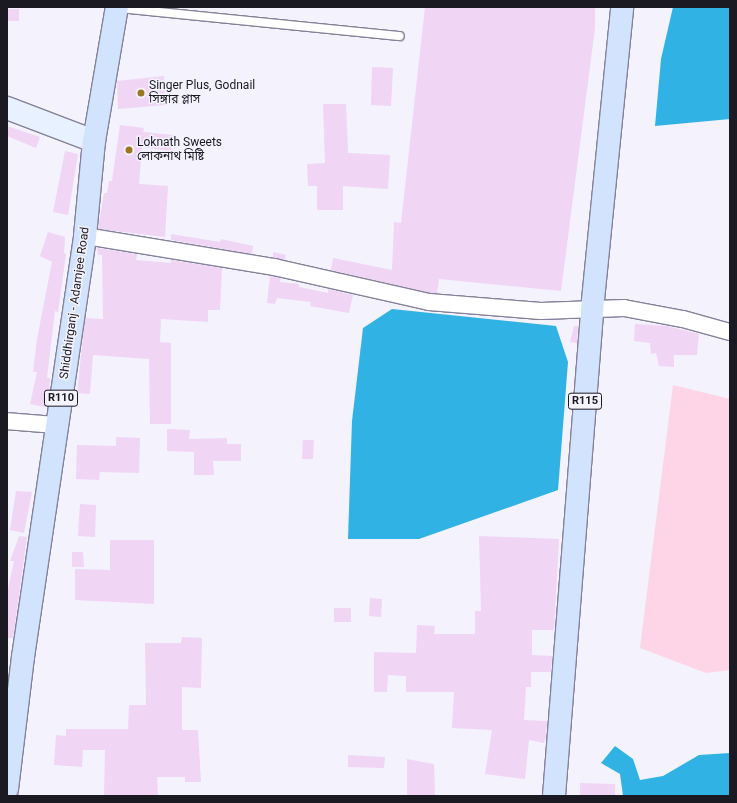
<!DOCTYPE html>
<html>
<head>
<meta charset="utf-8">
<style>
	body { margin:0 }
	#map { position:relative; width:737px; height:803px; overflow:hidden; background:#f3f2fd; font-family:Roboto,"Noto Sans Bengali",sans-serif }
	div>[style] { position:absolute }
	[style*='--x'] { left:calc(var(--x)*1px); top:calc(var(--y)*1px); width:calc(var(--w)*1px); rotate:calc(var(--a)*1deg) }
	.green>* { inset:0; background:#fed5e6 }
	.water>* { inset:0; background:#31b2e4 }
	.building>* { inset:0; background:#f0d5f5 }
	.roads { filter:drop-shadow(1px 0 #848199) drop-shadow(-1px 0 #848199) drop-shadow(0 1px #848199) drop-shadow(0 -1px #848199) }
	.lane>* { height:8px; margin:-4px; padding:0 4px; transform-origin:4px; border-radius:4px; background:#fff }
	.street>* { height:16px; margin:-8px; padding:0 8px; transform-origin:8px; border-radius:8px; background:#fff }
	.secondary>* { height:22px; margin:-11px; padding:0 11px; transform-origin:11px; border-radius:11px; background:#e8f1ff }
	.primary>* { height:22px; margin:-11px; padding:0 11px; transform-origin:11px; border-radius:11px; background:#d2e3fe }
	.dots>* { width:11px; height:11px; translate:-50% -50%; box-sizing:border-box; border:2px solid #f3f2fd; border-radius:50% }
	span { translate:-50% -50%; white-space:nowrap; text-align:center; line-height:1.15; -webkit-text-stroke:3px #f3f2fd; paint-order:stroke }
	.shield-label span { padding:1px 3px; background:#f3f2fd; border:1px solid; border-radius:3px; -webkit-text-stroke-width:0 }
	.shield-label { font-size:11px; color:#1b1a23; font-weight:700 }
	.poi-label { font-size:12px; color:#1b1a23 }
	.left { translate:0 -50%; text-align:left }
	.street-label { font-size:12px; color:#1b1a23 }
	.frame { position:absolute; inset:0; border:8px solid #1b1a23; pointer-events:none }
</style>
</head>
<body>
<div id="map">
	<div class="green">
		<i style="clip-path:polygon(673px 385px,730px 399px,730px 670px,706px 673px,640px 648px)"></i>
	</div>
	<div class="water">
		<i style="clip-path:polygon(673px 7px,730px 7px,730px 119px,655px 126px,661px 59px)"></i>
		<i style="clip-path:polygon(392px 309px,556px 326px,568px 362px,558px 490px,419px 539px,348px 539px,352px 421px,363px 328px)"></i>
		<i style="clip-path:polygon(615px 746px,633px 759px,640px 780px,663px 776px,699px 755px,730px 753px,730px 796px,623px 796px,620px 774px,601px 763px)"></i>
	</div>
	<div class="building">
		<i style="clip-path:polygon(425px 7px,595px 7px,595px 28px,561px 291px,439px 279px,437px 293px,430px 293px,331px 270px,333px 258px,392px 270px,394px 222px,401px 223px)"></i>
		<i style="clip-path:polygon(7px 9px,19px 9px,19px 21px,7px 21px)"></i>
		<i style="clip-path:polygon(372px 67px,393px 68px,391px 106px,371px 105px)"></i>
		<i style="clip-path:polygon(164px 76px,165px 105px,118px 109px,117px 81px)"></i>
		<i style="clip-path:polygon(323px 104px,346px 104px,348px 153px,390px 155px,388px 189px,343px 186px,343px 210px,317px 210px,317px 186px,308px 186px,307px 164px,325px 163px)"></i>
		<i style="clip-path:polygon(120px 125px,144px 128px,143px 132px,173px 135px,171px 151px,142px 147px,139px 184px,168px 186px,165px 237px,98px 229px,104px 193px,107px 193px,109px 181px,112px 181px)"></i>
		<i style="clip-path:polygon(7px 126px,40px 137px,36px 148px,7px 136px)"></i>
		<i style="clip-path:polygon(65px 151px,78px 154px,68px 215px,53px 212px)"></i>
		<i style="clip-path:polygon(48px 232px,65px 237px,64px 253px,66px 254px,58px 312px,55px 311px,47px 378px,50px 378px,49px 390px,45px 407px,30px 404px,37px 372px,33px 372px,37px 339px,52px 262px,40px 256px)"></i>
		<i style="clip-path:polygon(171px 234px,220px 242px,221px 239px,253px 246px,252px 254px,171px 240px)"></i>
		<i style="clip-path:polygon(97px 248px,137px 254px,136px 260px,171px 263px,171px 260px,222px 268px,220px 310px,208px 310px,208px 322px,161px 319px,160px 342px,171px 343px,171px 424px,150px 424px,149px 359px,93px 355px,90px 394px,77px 393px,85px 318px,103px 319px,102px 255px,98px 255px)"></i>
		<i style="clip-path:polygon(273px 252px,286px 255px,285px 260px,273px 257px)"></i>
		<i style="clip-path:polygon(270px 276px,281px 278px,280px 282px,299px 284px,299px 287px,328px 293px,328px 289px,353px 295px,349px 313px,310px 306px,311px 302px,277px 298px,275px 304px,267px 303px)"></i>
		<i style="clip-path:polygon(635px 324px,667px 326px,699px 334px,697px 355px,674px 355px,674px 367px,659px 366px,656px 353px,651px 354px,650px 343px,634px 341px)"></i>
		<i style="clip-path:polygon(574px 326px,578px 326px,577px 343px,570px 342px)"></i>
		<i style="clip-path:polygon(167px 429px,190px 430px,189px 439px,227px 438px,227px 444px,241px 444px,241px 461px,213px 461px,214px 475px,194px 475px,194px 452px,167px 451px)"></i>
		<i style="clip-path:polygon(116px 437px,140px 438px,139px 473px,100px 472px,99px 480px,76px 479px,77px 445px,116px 446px)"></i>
		<i style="clip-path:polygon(303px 440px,314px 440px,313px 459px,302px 459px)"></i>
		<i style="clip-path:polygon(16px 491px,32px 492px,24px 533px,10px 530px)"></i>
		<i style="clip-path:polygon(80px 504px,96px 505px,95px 537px,78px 536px)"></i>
		<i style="clip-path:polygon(19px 536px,27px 537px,13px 638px,7px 638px,7px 594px,14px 561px,10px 561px)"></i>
		<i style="clip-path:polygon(479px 536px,559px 539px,554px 630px,532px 630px,532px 655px,552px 656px,551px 672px,531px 672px,531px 687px,526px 687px,524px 720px,547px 721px,546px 736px,544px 743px,529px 740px,525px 779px,485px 774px,492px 730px,452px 728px,454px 692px,406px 692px,406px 676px,388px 675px,387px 692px,374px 692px,374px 652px,416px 653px,417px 625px,435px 626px,434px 634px,475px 634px,475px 611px,481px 611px)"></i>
		<i style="clip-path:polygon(110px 540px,154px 540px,154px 604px,75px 600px,75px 569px,110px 570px)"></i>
		<i style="clip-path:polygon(72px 552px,83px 552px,84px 567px,72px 567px)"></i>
		<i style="clip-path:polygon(370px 598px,382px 599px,381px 617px,369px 616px)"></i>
		<i style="clip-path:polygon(334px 608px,351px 608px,351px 622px,334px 622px)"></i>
		<i style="clip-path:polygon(182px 637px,202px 638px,201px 688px,182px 687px,182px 730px,198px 730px,201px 782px,185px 782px,185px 777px,157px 777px,158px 796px,104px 796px,105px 750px,83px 750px,82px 767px,54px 765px,56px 735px,66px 736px,66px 729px,128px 729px,129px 705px,146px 705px,145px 643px,181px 643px)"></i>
		<i style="clip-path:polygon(348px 755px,385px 757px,384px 768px,348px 767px)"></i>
		<i style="clip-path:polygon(407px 759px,434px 764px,435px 796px,407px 796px)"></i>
		<i style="clip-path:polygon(580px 783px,615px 784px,615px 796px,580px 796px)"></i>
	</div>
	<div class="roads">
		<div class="lane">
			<i style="--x:118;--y:8;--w:283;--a:5.7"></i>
		</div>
		<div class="street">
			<i style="--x:85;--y:236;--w:192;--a:9.3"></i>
			<i style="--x:274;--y:267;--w:159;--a:12.7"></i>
			<i style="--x:429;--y:302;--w:112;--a:4.6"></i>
			<i style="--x:541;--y:311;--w:83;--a:-2.1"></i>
			<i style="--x:624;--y:308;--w:60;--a:10.6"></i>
			<i style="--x:683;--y:319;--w:49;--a:15.5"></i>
			<i style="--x:7;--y:421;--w:50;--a:4.6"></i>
		</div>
		<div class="secondary">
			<i style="--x:7;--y:108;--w:93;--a:20.8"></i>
		</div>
		<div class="primary">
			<i style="--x:7;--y:789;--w:133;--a:-83.1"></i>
			<i style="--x:23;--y:657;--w:426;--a:-81.6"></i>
			<i style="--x:85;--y:236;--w:95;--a:-84.6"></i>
			<i style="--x:94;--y:141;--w:136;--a:-80.3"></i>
			<i style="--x:554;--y:796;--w:487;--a:-85.5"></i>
			<i style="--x:592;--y:310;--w:304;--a:-84.3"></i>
		</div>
	</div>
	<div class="dots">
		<i style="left:141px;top:93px;background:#9a7620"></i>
		<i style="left:129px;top:150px;background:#9a7620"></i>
	</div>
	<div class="shield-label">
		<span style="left:61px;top:398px">R110</span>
		<span style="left:585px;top:401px">R115</span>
	</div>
	<div class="poi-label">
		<span class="left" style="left:149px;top:93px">Singer Plus, Godnail<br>সিঙ্গার প্লাস</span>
		<span class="left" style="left:137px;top:150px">Loknath Sweets<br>লোকনাথ মিষ্টি</span>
	</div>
	<div class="street-label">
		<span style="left:75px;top:303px;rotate:-82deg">Shiddhirganj - Adamjee Road</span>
	</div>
	<div class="frame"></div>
</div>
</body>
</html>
